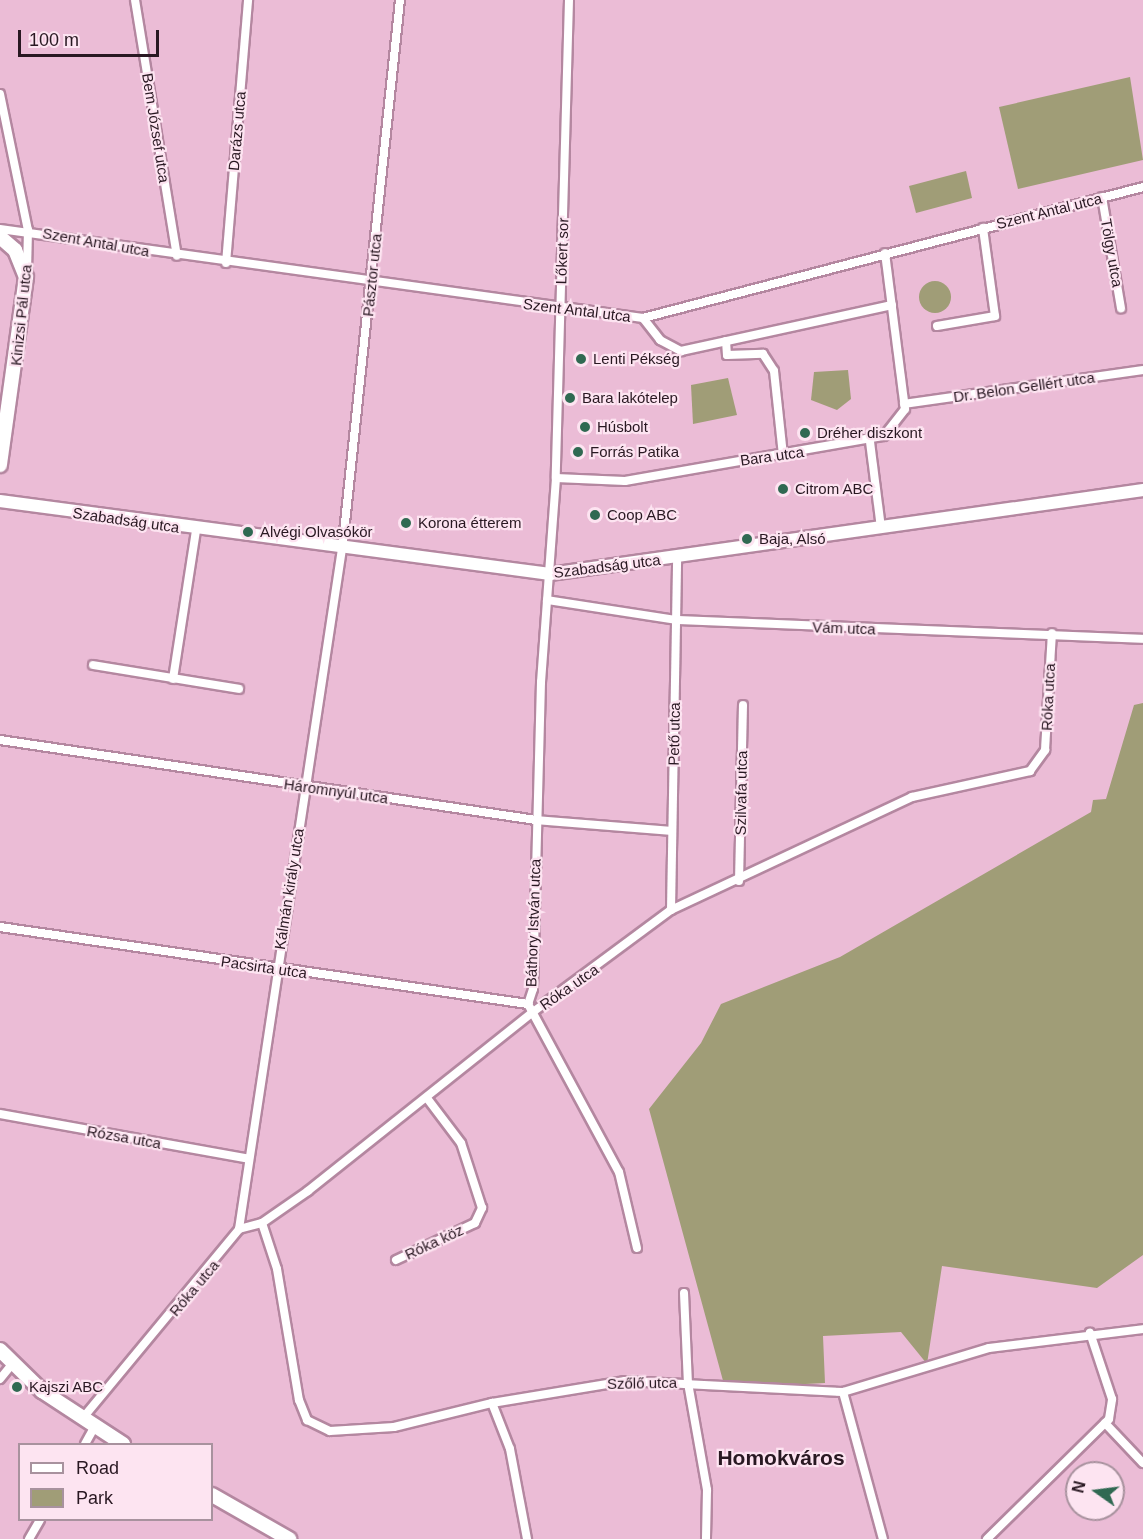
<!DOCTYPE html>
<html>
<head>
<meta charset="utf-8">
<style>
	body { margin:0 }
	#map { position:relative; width:1143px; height:1539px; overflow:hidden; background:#ebbcd6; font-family:Helvetica,sans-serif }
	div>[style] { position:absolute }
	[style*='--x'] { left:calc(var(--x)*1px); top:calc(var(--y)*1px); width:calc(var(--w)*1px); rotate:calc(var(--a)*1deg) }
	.green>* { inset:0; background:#a09d77 }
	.round { border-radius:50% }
	.roads { filter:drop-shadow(2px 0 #b487a0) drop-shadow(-2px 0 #b487a0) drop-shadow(0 2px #b487a0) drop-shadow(0 -2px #b487a0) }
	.street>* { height:8px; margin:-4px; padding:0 4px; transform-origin:4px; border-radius:4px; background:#fff }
	.secondary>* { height:12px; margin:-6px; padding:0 6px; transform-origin:6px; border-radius:6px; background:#fff }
	.primary>* { height:14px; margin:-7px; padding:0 7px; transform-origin:7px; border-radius:7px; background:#fff }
	.dots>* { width:16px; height:16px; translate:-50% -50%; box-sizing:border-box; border:3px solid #fde4f1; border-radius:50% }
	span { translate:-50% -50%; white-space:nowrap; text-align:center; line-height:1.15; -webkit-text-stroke:4.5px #fde4f1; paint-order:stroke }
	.street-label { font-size:15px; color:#291822 }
	.poi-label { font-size:15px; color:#291822 }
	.left { translate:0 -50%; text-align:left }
	.district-label { font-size:21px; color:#291822; font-weight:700 }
	.legend { position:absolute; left:18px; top:1443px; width:195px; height:78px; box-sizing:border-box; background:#fde4f1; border:2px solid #a8929e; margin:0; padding:8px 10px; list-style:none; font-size:18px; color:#291822 }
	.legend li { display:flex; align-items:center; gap:12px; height:30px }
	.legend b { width:30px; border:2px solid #a8929e }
	.north { position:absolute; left:1065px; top:1461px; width:60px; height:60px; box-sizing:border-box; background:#fde4f1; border:2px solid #a8929e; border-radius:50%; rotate:284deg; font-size:16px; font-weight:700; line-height:24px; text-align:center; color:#291822 }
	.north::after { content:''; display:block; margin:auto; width:21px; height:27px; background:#306952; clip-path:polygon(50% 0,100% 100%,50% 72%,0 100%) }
	.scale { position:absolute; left:18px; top:30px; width:141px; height:27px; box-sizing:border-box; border:3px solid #291822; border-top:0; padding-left:8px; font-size:18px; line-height:21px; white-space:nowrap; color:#291822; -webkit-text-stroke:4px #fde4f1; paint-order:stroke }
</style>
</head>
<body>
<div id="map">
	<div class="green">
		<i style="clip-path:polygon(1130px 77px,1143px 160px,1018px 189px,999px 107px)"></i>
		<i style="clip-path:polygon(966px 171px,972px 198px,916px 213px,909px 186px)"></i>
		<i class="round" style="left:919px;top:281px;width:32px;height:32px"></i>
		<i style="clip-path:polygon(848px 370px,851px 399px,837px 410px,811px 400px,814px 372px)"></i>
		<i style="clip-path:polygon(728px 378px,737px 415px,693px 424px,691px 385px)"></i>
		<i style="clip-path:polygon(1143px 703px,1143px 1255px,1097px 1288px,942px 1266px,927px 1364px,901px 1332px,823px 1336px,825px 1383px,725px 1388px,649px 1109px,701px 1043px,721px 1004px,840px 957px,1091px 812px,1093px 800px,1106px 799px,1134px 705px)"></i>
	</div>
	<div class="roads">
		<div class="street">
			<i style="--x:135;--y:0;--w:259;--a:80.7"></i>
			<i style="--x:569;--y:0;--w:478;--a:91.6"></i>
			<i style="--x:556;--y:478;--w:205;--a:94.2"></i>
			<i style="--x:541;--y:682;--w:307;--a:91.5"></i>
			<i style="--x:533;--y:989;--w:16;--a:108"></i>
			<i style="--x:528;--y:1004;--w:191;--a:61.6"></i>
			<i style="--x:619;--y:1172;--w:78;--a:76.7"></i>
			<i style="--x:0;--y:94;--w:139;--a:78.4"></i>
			<i style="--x:28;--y:230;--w:41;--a:91.4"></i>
			<i style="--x:1102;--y:197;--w:113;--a:80.3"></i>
			<i style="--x:0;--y:229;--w:649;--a:7.88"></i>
			<i style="--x:643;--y:318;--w:517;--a:-14.68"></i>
			<i style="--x:226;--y:263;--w:264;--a:-85.2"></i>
			<i style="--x:643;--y:318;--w:28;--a:52"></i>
			<i style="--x:660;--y:340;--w:24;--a:28"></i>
			<i style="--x:681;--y:351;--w:216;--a:-12.3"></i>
			<i style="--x:937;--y:326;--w:59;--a:-9.8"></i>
			<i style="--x:995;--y:316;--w:89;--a:-97.8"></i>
			<i style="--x:726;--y:341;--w:14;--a:86"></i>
			<i style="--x:727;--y:355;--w:36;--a:-2"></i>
			<i style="--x:763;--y:354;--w:20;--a:57"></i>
			<i style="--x:774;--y:371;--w:84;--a:83.9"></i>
			<i style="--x:904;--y:404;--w:241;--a:-8.1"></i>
			<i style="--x:870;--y:442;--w:87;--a:82.7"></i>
			<i style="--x:556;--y:478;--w:69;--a:2.5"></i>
			<i style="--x:625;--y:481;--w:263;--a:-9.9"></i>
			<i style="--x:884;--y:436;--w:34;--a:-52"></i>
			<i style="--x:905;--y:409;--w:157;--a:-97.3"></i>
			<i style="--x:547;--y:600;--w:131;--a:8.8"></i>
			<i style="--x:676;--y:620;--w:467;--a:2.3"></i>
			<i style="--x:93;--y:665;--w:148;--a:9.3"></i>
			<i style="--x:173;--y:679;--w:151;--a:-81.2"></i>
			<i style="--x:0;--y:740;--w:542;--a:8.49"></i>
			<i style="--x:536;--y:820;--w:136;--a:4.6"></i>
			<i style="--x:739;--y:881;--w:176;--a:-88.7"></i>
			<i style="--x:671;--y:910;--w:353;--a:-89"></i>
			<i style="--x:0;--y:927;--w:534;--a:8.3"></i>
			<i style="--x:0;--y:1114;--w:253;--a:10.2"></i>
			<i style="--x:262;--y:1223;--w:48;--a:71.9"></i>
			<i style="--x:277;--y:1269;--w:133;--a:80.5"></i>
			<i style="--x:299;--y:1400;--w:22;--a:68"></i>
			<i style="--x:307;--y:1420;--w:25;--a:26"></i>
			<i style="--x:330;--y:1431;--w:64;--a:-3.6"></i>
			<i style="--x:394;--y:1427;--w:101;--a:-13.8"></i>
			<i style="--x:492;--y:1403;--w:135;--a:-9.4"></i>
			<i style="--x:625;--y:1381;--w:218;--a:2.9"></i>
			<i style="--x:843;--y:1392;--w:152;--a:-16.8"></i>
			<i style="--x:989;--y:1348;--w:155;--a:-7"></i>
			<i style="--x:239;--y:1229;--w:695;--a:-81.39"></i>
			<i style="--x:343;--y:542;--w:545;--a:-84"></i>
			<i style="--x:396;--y:1260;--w:87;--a:-25.1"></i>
			<i style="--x:475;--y:1223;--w:17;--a:-65"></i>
			<i style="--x:482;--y:1208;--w:68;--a:-107.9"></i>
			<i style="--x:461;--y:1143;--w:56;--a:-127.1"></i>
			<i style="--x:684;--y:1293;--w:90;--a:87.5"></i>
			<i style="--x:688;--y:1383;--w:109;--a:79.9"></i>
			<i style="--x:707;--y:1490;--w:49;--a:91.2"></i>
			<i style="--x:0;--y:1379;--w:22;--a:-51"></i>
			<i style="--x:843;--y:1392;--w:152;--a:74.8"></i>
			<i style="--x:492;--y:1403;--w:49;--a:68.6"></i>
			<i style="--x:510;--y:1449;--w:92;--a:79.3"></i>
			<i style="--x:82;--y:1419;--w:246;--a:-50.4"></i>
			<i style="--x:239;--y:1229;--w:24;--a:-15"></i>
			<i style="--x:262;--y:1223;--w:56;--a:-34.8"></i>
			<i style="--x:308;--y:1191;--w:288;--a:-38.5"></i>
			<i style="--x:533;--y:1012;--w:172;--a:-36.5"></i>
			<i style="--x:671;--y:910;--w:266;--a:-25.1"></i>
			<i style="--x:912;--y:797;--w:121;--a:-12.4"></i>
			<i style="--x:1030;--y:771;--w:26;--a:-54"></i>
			<i style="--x:1045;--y:750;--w:117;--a:-86.6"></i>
			<i style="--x:1105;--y:1423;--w:55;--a:46.5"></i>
			<i style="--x:85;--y:1444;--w:18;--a:-61"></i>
			<i style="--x:29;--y:1539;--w:22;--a:-60"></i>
			<i style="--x:987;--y:1539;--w:171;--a:-44.5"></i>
			<i style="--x:1109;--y:1419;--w:20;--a:-81"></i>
			<i style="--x:1112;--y:1399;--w:70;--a:-108.4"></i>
		</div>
		<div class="secondary">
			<i style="--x:0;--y:501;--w:555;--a:7.56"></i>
			<i style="--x:550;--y:574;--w:599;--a:-8.06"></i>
		</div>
		<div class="primary">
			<i style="--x:0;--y:237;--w:20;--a:41"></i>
			<i style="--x:15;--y:250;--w:29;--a:68"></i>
			<i style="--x:26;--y:277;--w:190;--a:97.9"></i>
			<i style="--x:0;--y:1350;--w:59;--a:44.3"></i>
			<i style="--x:42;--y:1391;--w:97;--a:33.2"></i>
			<i style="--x:212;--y:1495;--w:89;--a:29.7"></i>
		</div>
	</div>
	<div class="dots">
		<i style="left:581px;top:359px;background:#306952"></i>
		<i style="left:570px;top:398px;background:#306952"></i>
		<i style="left:585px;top:427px;background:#306952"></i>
		<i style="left:805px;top:433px;background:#306952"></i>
		<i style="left:578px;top:452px;background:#306952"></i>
		<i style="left:783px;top:489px;background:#306952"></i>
		<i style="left:595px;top:515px;background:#306952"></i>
		<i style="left:406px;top:523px;background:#306952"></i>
		<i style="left:248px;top:532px;background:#306952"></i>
		<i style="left:747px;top:539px;background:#306952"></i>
		<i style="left:17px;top:1387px;background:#306952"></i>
	</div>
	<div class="street-label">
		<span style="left:156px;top:128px;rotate:81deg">Bem József utca</span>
		<span style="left:237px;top:131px;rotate:-85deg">Darázs utca</span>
		<span style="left:1049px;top:211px;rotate:-14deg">Szent Antal utca</span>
		<span style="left:96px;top:242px;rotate:10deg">Szent Antal utca</span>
		<span style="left:562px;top:251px;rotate:-88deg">Lőkert sor</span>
		<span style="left:1112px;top:253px;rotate:80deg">Tölgy utca</span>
		<span style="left:372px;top:275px;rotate:-84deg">Pásztor utca</span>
		<span style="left:577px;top:310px;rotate:7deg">Szent Antal utca</span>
		<span style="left:21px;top:315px;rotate:-84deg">Kinizsi Pál utca</span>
		<span style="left:1024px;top:387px;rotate:-8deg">Dr. Belon Gellért utca</span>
		<span style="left:772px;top:456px;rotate:-8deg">Bara utca</span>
		<span style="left:126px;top:520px;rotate:8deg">Szabadság utca</span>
		<span style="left:607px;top:566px;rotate:-7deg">Szabadság utca</span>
		<span style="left:844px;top:628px;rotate:2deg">Vám utca</span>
		<span style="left:1048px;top:697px;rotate:-87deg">Róka utca</span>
		<span style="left:674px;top:734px;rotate:-89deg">Pető utca</span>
		<span style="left:336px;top:791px;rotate:8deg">Háromnyúl utca</span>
		<span style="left:741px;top:793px;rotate:-89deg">Szilvafa utca</span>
		<span style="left:289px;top:889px;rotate:-81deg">Kálmán király utca</span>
		<span style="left:533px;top:923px;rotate:-88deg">Báthory István utca</span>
		<span style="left:264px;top:967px;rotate:8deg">Pacsirta utca</span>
		<span style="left:569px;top:987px;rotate:-35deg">Róka utca</span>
		<span style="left:124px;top:1137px;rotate:10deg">Rózsa utca</span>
		<span style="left:434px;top:1242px;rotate:-25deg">Róka köz</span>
		<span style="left:194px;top:1288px;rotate:-50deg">Róka utca</span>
		<span style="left:642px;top:1383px;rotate:-1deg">Szőlő utca</span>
	</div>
	<div class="poi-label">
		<span class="left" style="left:593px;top:359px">Lenti Pékség</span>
		<span class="left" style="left:582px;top:398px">Bara lakótelep</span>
		<span class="left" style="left:597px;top:427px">Húsbolt</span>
		<span class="left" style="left:817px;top:433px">Dréher diszkont</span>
		<span class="left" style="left:590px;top:452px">Forrás Patika</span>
		<span class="left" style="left:795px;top:489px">Citrom ABC</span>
		<span class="left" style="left:607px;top:515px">Coop ABC</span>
		<span class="left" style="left:418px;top:523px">Korona étterem</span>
		<span class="left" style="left:260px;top:532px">Alvégi Olvasókör</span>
		<span class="left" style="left:759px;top:539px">Baja, Alsó</span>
		<span class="left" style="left:29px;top:1387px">Kajszi ABC</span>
	</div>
	<div class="district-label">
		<span style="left:781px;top:1458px">Homokváros</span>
	</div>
	<ul class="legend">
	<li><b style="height:8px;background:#fff"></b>Road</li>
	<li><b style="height:16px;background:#a09d77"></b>Park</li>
	</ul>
	<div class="north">N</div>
	<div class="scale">100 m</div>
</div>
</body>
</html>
